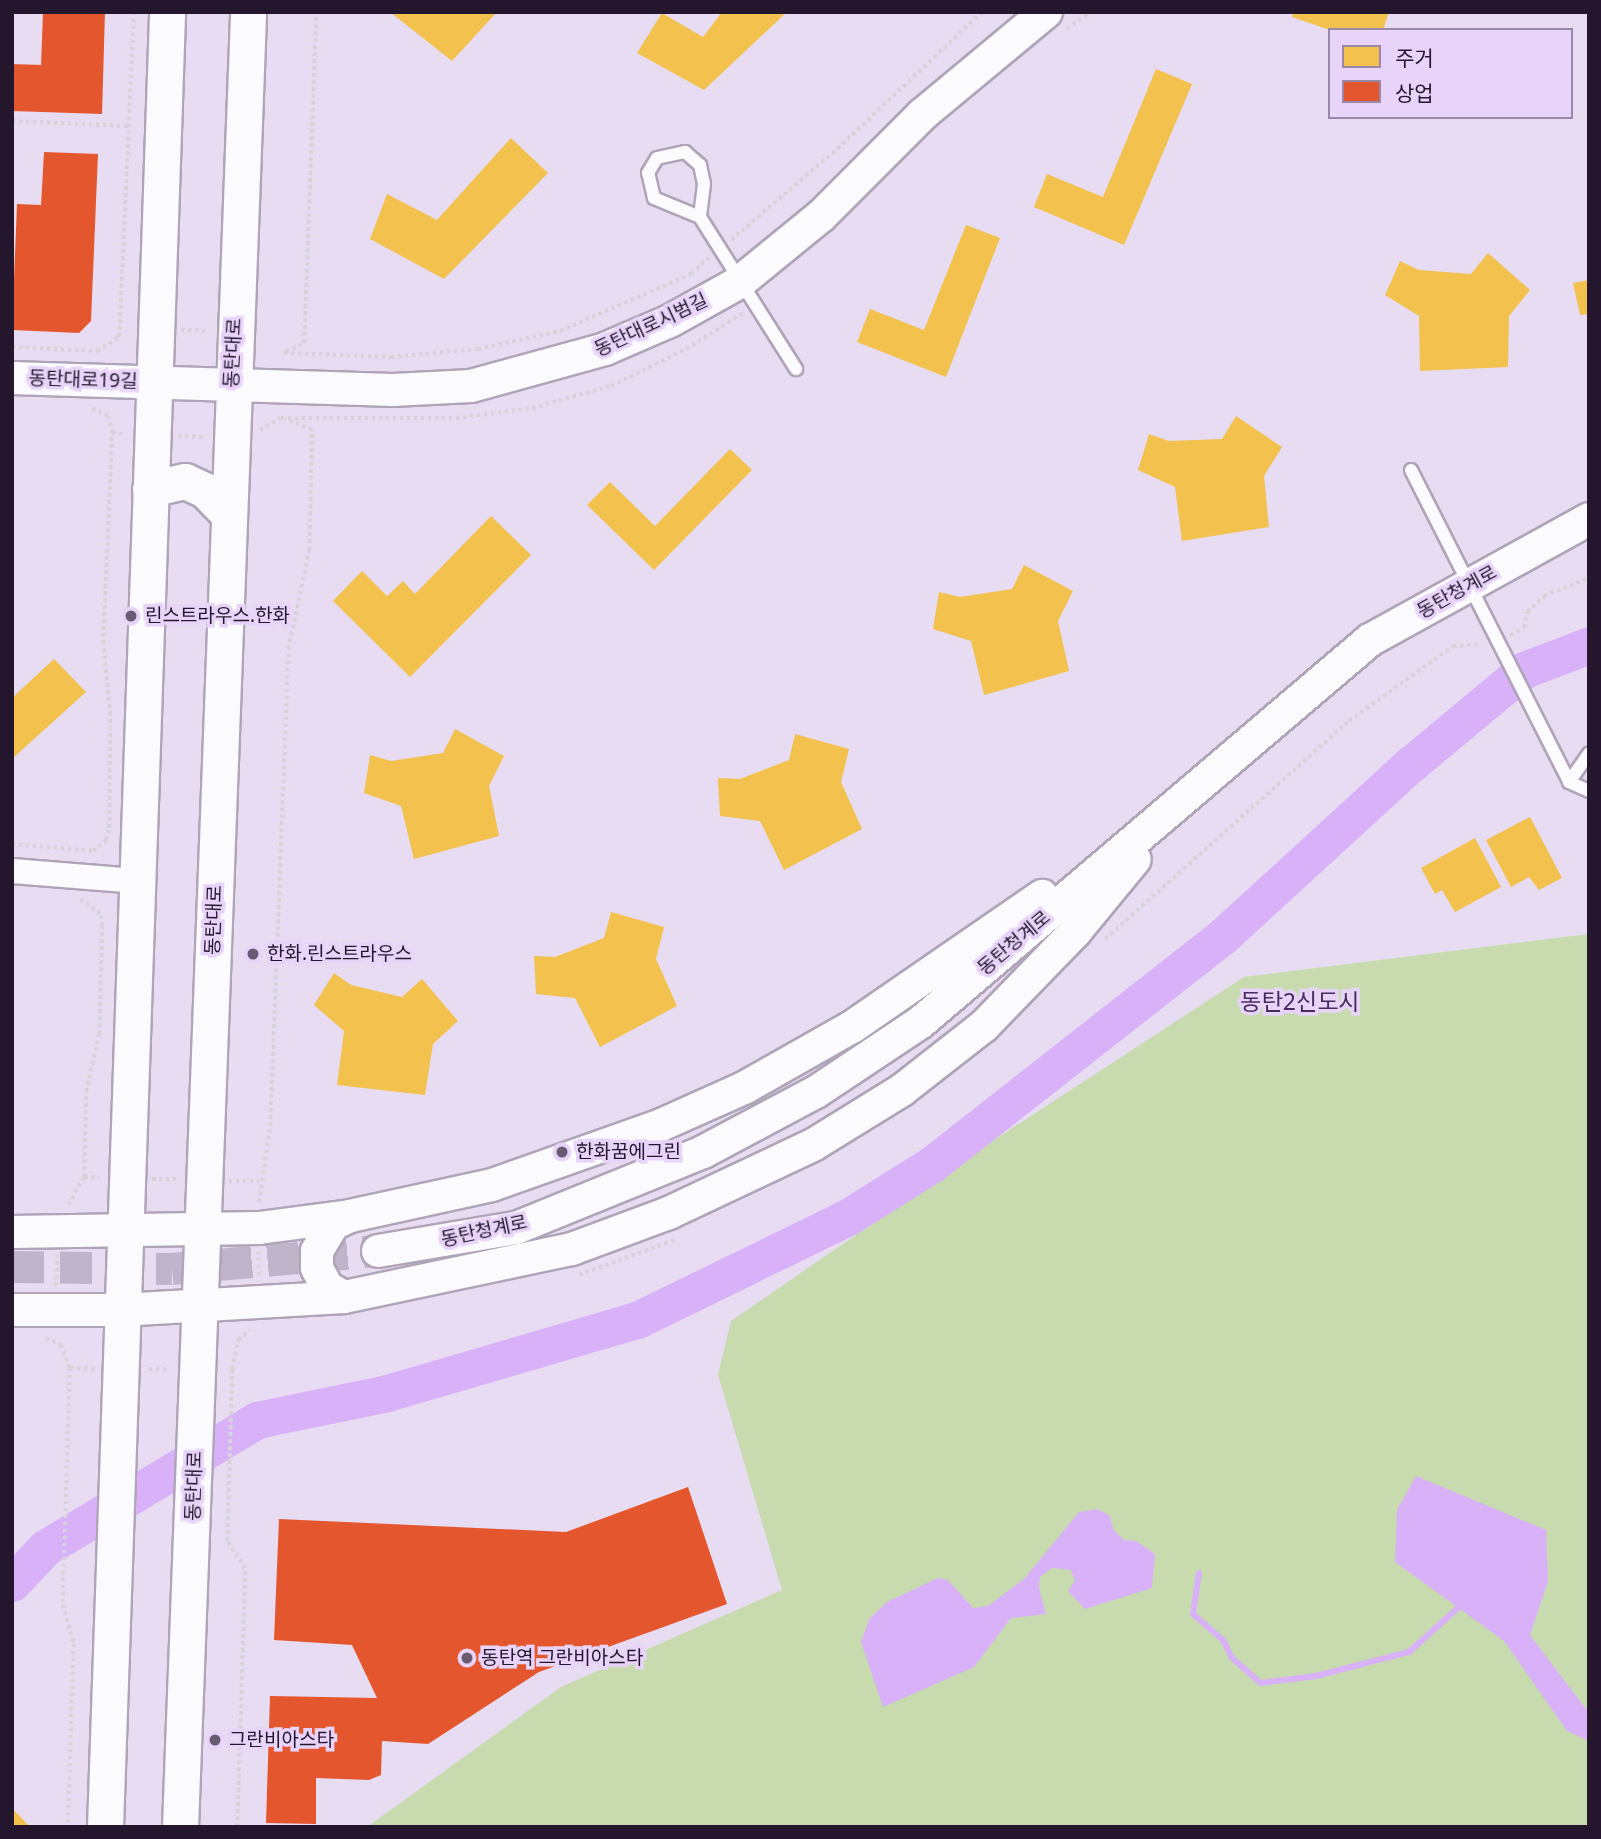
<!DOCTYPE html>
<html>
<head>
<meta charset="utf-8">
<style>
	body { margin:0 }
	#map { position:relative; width:1601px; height:1839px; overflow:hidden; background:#e7dcf1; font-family:"Noto Sans","Noto Sans KR",sans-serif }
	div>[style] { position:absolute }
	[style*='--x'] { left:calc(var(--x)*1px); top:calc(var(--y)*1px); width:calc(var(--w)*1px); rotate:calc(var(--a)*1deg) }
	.green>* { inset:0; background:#c7dbaf }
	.water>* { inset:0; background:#d8b1f8 }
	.homes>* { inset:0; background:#f2c14e }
	.shops>* { inset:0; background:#e4572e }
	.stream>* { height:6px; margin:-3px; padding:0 3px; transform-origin:3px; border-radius:3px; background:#d8b1f8 }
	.river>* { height:37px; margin:-18.5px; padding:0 18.5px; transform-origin:18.5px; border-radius:18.5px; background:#d8b1f8 }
	.tertiary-tunnel>* { height:32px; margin-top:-16px; transform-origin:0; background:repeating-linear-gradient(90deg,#c0b4ca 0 32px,transparent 0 48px) }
	.path>* { height:3.5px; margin-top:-1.75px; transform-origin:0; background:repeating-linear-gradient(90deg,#d6d3d9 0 3.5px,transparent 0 7px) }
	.roads { filter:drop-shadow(2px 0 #afa4b8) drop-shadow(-2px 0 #afa4b8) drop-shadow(0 2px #afa4b8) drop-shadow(0 -2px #afa4b8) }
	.service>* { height:12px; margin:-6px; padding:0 6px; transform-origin:6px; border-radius:6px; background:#fbfafd }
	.minor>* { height:24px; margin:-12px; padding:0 12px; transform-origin:12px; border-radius:12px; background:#fbfafd }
	.tertiary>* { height:32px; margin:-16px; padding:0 16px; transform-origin:16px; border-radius:16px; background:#fbfafd }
	.secondary>* { height:35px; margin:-17.5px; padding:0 17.5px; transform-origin:17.5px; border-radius:17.5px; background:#fbfafd }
	.dots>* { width:19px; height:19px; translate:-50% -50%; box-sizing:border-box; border:4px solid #e8d4f9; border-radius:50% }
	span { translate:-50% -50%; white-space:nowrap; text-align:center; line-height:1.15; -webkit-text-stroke:7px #e8d4f9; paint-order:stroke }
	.street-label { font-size:19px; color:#23162d }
	.poi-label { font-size:19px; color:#23162d }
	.left { translate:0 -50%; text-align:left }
	.quarter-label { font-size:23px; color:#482b5e }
	.frame { position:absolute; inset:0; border:14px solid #23162d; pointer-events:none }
	.legend { position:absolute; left:1328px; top:28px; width:245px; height:91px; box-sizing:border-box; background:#e8d4f9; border:2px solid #9988a7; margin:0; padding:9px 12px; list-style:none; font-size:21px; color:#23162d }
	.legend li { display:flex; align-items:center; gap:14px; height:35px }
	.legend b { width:35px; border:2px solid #9988a7 }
</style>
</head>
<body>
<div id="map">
	<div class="green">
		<i style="clip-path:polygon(1589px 934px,1589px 1827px,367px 1827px,561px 1687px,782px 1590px,718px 1375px,731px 1321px,994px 1140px,1244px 977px)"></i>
	</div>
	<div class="water">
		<i style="clip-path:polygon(1416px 1476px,1546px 1530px,1548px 1581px,1530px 1635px,1589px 1713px,1589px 1741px,1567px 1731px,1504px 1641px,1395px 1562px,1397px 1510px)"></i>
		<i style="clip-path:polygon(1098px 1509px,1110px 1516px,1113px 1529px,1124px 1540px,1136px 1541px,1155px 1554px,1152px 1588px,1085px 1609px,1068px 1591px,1075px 1581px,1071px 1570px,1052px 1568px,1040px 1577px,1039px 1588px,1046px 1614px,1011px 1618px,974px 1667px,883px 1707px,861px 1642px,869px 1619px,887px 1602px,938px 1578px,948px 1580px,973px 1608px,988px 1606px,1025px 1578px,1079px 1512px)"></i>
	</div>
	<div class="homes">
		<i style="clip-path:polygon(390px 12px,497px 12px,452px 61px)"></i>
		<i style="clip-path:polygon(722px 12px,787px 12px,704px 90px,637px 53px,662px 13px,703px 37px)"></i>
		<i style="clip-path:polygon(1293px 12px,1389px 12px,1383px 30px,1330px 30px,1292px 17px)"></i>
		<i style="clip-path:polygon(1156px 69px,1192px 84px,1124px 245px,1034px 207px,1047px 174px,1103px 197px)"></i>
		<i style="clip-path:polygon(511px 138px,548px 173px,444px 279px,370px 239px,387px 194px,437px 220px)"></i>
		<i style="clip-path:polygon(966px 225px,1000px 238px,946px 377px,857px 342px,870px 309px,924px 330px)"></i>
		<i style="clip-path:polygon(1488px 253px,1530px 290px,1509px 316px,1508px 367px,1420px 371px,1419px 316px,1385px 295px,1400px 261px,1419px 270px,1471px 274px)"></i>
		<i style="clip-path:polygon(1589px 280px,1589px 314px,1580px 315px,1573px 283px)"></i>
		<i style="clip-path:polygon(1236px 416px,1282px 447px,1264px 476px,1269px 527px,1182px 541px,1175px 487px,1138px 470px,1149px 434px,1169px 441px,1222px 439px)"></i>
		<i style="clip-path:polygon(730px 449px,752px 470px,654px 570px,587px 505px,610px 482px,655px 526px)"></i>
		<i style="clip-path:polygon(491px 516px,531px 555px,410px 677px,333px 601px,362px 571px,387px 596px,403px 581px,415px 594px)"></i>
		<i style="clip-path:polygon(1024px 565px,1073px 591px,1058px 621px,1069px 671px,984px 695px,971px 641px,933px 629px,939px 592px,960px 597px,1012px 589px)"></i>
		<i style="clip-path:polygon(54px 659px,86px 692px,12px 759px,12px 698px)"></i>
		<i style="clip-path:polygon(455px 729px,504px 756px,489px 786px,499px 836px,414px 859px,401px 806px,364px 793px,370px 755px,391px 761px,443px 753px)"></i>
		<i style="clip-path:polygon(795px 734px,849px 749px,841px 782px,862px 829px,784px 870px,760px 821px,720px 816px,718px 778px,740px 779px,789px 760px)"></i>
		<i style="clip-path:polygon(1530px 817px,1562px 878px,1539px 890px,1529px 877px,1511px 887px,1486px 840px)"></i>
		<i style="clip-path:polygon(1475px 838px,1501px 887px,1455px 912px,1442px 890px,1435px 894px,1421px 868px)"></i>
		<i style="clip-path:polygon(611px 912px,664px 927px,656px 959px,677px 1006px,600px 1047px,575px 998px,536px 994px,534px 956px,555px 957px,604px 938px)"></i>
		<i style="clip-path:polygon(334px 973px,351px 985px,402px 997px,422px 979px,458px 1021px,433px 1044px,425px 1095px,337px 1085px,344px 1031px,314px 1005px)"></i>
		<i style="clip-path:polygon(12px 1808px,30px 1827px,12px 1827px)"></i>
	</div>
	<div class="shops">
		<i style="clip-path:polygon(43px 12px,105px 12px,102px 114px,12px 111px,12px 64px,41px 65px)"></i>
		<i style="clip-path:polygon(44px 152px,98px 154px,91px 321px,79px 333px,12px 330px,17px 204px,41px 205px)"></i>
		<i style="clip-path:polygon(688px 1487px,727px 1604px,539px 1672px,428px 1744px,382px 1741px,381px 1775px,369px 1780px,316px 1778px,316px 1824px,266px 1823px,270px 1696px,377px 1698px,352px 1645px,274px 1640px,279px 1519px,566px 1532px)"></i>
	</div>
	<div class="stream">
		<i style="--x:1199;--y:1573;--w:41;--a:98.3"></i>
		<i style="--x:1193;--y:1614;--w:40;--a:41"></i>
		<i style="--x:1223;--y:1640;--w:20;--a:63"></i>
		<i style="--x:1232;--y:1658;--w:38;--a:41"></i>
		<i style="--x:1261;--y:1683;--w:55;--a:-7.3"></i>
		<i style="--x:1316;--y:1676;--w:96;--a:-14.5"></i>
		<i style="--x:1409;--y:1652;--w:69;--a:-42"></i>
	</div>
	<div class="river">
		<i style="--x:12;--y:1583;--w:48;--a:-46.7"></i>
		<i style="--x:45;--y:1548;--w:248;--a:-31.1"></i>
		<i style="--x:257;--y:1420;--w:133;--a:-11.7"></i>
		<i style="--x:387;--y:1393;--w:260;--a:-16.3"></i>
		<i style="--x:637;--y:1320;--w:235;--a:-26"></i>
		<i style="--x:848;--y:1217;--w:98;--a:-32.1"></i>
		<i style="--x:931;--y:1165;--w:370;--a:-38.1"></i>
		<i style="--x:1222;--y:937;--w:255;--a:-42.5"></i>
		<i style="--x:1410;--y:765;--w:148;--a:-39.8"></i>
		<i style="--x:1524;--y:670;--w:70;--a:-21"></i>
	</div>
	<div class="tertiary-tunnel">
		<i style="--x:12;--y:1267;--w:160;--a:0.7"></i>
		<i style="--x:172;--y:1269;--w:207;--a:-5"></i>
	</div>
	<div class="path">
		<i style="--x:1067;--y:29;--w:29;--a:-36"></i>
		<i style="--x:12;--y:121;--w:117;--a:2.4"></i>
		<i style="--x:731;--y:240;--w:140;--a:-40.6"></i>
		<i style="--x:837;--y:149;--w:199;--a:-43.4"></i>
		<i style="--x:181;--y:330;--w:27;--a:2"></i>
		<i style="--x:12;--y:347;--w:85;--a:2.7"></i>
		<i style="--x:97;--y:351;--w:26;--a:-32"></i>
		<i style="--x:119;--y:337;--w:325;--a:-87.4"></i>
		<i style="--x:286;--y:352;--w:20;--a:-27"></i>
		<i style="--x:304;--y:343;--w:331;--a:-87.9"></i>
		<i style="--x:284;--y:353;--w:107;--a:2.1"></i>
		<i style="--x:391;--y:357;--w:87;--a:-5.3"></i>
		<i style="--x:478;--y:349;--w:84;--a:-12.4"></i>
		<i style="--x:560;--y:331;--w:143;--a:-23.5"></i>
		<i style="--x:691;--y:274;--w:24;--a:-42"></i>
		<i style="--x:260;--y:430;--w:24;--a:-30"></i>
		<i style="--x:281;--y:418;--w:175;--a:0"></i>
		<i style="--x:456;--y:418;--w:77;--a:-7.5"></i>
		<i style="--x:532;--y:408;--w:82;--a:-15.6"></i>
		<i style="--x:611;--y:386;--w:84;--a:-26.3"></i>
		<i style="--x:686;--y:349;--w:67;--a:-32.3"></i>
		<i style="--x:112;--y:433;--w:13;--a:4"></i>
		<i style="--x:178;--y:436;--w:27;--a:2"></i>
		<i style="--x:1510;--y:635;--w:16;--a:-27"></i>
		<i style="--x:1524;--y:628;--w:16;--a:-79"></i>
		<i style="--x:1527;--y:612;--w:23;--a:-43"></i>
		<i style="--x:1544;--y:596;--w:48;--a:-21.8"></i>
		<i style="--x:12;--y:844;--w:81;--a:4.9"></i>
		<i style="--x:93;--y:851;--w:17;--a:-40"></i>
		<i style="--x:106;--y:840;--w:12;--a:-76"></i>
		<i style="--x:109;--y:828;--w:113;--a:-89.5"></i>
		<i style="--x:110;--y:715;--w:71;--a:-95.6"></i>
		<i style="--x:103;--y:644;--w:211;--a:-87.6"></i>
		<i style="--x:112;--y:433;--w:17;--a:-103"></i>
		<i style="--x:108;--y:416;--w:20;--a:-156"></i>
		<i style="--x:1105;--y:939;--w:327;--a:-41.8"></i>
		<i style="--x:1349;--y:721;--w:128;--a:-35.8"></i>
		<i style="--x:1453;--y:646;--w:26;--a:-4"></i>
		<i style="--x:84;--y:1177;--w:15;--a:0"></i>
		<i style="--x:152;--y:1179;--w:24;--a:0"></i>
		<i style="--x:229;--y:1181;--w:30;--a:0"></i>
		<i style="--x:259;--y:1202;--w:77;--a:-81.8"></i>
		<i style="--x:270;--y:1126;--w:477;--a:-87.8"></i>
		<i style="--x:288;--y:649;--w:101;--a:-78"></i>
		<i style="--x:309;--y:550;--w:120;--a:-88.6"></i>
		<i style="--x:312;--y:430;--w:29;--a:-158"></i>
		<i style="--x:68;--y:1205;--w:32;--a:-60"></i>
		<i style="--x:84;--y:1177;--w:85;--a:-88.7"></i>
		<i style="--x:86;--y:1092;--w:59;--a:-77.4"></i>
		<i style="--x:99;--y:1034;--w:108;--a:-88.4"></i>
		<i style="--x:102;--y:926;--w:12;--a:-99"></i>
		<i style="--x:100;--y:914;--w:24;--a:-144"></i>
		<i style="--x:259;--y:1251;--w:28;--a:90"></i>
		<i style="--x:579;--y:1275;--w:104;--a:-20.2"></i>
		<i style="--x:56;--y:1286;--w:31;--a:-88"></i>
		<i style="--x:46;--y:1338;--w:17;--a:25"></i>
		<i style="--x:61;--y:1345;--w:25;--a:69"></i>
		<i style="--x:70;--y:1368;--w:237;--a:91.7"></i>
		<i style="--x:63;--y:1605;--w:41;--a:74.2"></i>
		<i style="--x:74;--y:1644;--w:183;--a:91.9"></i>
		<i style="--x:70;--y:1368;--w:26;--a:2"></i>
		<i style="--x:149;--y:1369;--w:20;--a:0"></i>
		<i style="--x:237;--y:1827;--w:258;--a:-88.2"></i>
		<i style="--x:245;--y:1569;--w:33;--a:-123"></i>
		<i style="--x:227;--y:1541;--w:172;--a:-88.3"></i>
		<i style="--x:232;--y:1369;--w:30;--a:-78"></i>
		<i style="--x:238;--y:1340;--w:15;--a:-42"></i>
	</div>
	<div class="roads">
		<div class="service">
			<i style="--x:700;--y:217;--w:50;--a:-157.6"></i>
			<i style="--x:654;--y:198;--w:26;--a:-103"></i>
			<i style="--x:648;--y:173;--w:17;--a:-59"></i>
			<i style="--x:657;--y:158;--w:29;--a:-12"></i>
			<i style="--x:685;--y:152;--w:20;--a:41"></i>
			<i style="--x:700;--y:165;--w:19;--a:78"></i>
			<i style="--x:704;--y:184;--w:33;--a:97"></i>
			<i style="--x:700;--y:217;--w:180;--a:57.7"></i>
			<i style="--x:1411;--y:470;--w:350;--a:63.1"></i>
			<i style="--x:1569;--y:782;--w:22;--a:24"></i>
			<i style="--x:1569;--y:782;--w:35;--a:-55"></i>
		</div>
		<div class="minor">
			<i style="--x:12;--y:871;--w:124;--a:4.6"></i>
		</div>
		<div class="tertiary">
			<i style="--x:12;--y:378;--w:381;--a:1.8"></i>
			<i style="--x:393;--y:390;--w:78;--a:-2.9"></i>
			<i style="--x:471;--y:386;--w:139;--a:-15.4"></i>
			<i style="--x:605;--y:349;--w:71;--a:-23.3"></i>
			<i style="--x:670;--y:321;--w:80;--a:-29.1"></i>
			<i style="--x:740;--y:282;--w:104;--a:-39.2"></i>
			<i style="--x:821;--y:216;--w:144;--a:-45"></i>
			<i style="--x:923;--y:114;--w:160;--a:-39.7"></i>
			<i style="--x:12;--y:1232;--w:247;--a:-0.9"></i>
			<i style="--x:259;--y:1228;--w:92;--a:-7.5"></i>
			<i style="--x:350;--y:1216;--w:145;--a:-12.3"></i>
			<i style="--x:492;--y:1185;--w:179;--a:-19.5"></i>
			<i style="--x:661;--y:1125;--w:91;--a:-24"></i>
			<i style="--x:744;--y:1088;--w:124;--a:-29.5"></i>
			<i style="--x:852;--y:1027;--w:231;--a:-34.6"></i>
			<i style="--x:378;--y:1251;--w:140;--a:-9.5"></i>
			<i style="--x:516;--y:1228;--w:202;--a:-22.1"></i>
			<i style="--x:703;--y:1152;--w:128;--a:-28"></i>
			<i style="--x:816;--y:1092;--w:126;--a:-33.7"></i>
			<i style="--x:921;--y:1022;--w:590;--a:-40.39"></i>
			<i style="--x:1370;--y:640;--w:250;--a:-28.9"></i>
			<i style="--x:344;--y:1297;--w:20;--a:-150"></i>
			<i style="--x:327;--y:1287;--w:21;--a:-118"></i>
			<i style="--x:317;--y:1268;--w:17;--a:-90"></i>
			<i style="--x:317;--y:1251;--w:31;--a:-59"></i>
			<i style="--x:333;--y:1224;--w:19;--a:-25"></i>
			<i style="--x:12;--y:1310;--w:108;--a:0"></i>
			<i style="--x:120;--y:1310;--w:224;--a:-3.3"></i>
			<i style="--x:344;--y:1297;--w:233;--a:-11.9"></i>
			<i style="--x:572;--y:1249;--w:103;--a:-20.4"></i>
			<i style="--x:669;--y:1213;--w:159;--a:-25.3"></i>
			<i style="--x:813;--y:1145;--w:105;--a:-31.7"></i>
			<i style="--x:902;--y:1090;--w:104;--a:-38"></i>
			<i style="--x:984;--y:1026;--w:131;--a:-45.9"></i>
			<i style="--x:1075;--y:932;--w:94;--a:-50.6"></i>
		</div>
		<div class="secondary">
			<i style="--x:150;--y:489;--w:36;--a:-13"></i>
			<i style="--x:185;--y:481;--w:23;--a:25"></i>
			<i style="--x:206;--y:491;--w:30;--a:46"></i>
			<i style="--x:105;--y:1827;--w:1816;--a:-88.04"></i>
			<i style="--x:180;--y:1827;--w:1816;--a:-87.85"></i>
		</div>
	</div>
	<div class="dots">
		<i style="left:131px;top:616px;background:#685b72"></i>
		<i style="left:253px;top:954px;background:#685b72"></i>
		<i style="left:562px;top:1152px;background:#685b72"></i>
		<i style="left:467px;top:1658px;background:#685b72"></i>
		<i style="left:215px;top:1740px;background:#685b72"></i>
	</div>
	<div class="street-label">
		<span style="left:651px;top:325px;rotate:-25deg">동탄대로시범길</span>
		<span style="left:233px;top:353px;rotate:-87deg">동탄대로</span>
		<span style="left:83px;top:380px;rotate:2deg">동탄대로19길</span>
		<span style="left:1457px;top:592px;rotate:-29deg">동탄청계로</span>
		<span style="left:214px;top:920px;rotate:-88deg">동탄대로</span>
		<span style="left:1014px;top:943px;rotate:-40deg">동탄청계로</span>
		<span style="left:484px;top:1231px;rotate:-12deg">동탄청계로</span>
		<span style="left:194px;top:1486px;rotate:-88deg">동탄대로</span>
	</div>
	<div class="poi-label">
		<span class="left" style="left:145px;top:616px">린스트라우스.한화</span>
		<span class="left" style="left:267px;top:954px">한화.린스트라우스</span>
		<span class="left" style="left:576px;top:1152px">한화꿈에그린</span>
		<span class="left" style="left:481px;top:1658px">동탄역 그란비아스타</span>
		<span class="left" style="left:229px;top:1740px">그란비아스타</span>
	</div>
	<div class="quarter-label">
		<span style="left:1300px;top:1001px">동탄2신도시</span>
	</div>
	<div class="frame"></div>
	<ul class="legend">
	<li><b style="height:19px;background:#f2c14e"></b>주거</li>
	<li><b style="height:19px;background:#e4572e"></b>상업</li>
	</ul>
</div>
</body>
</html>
